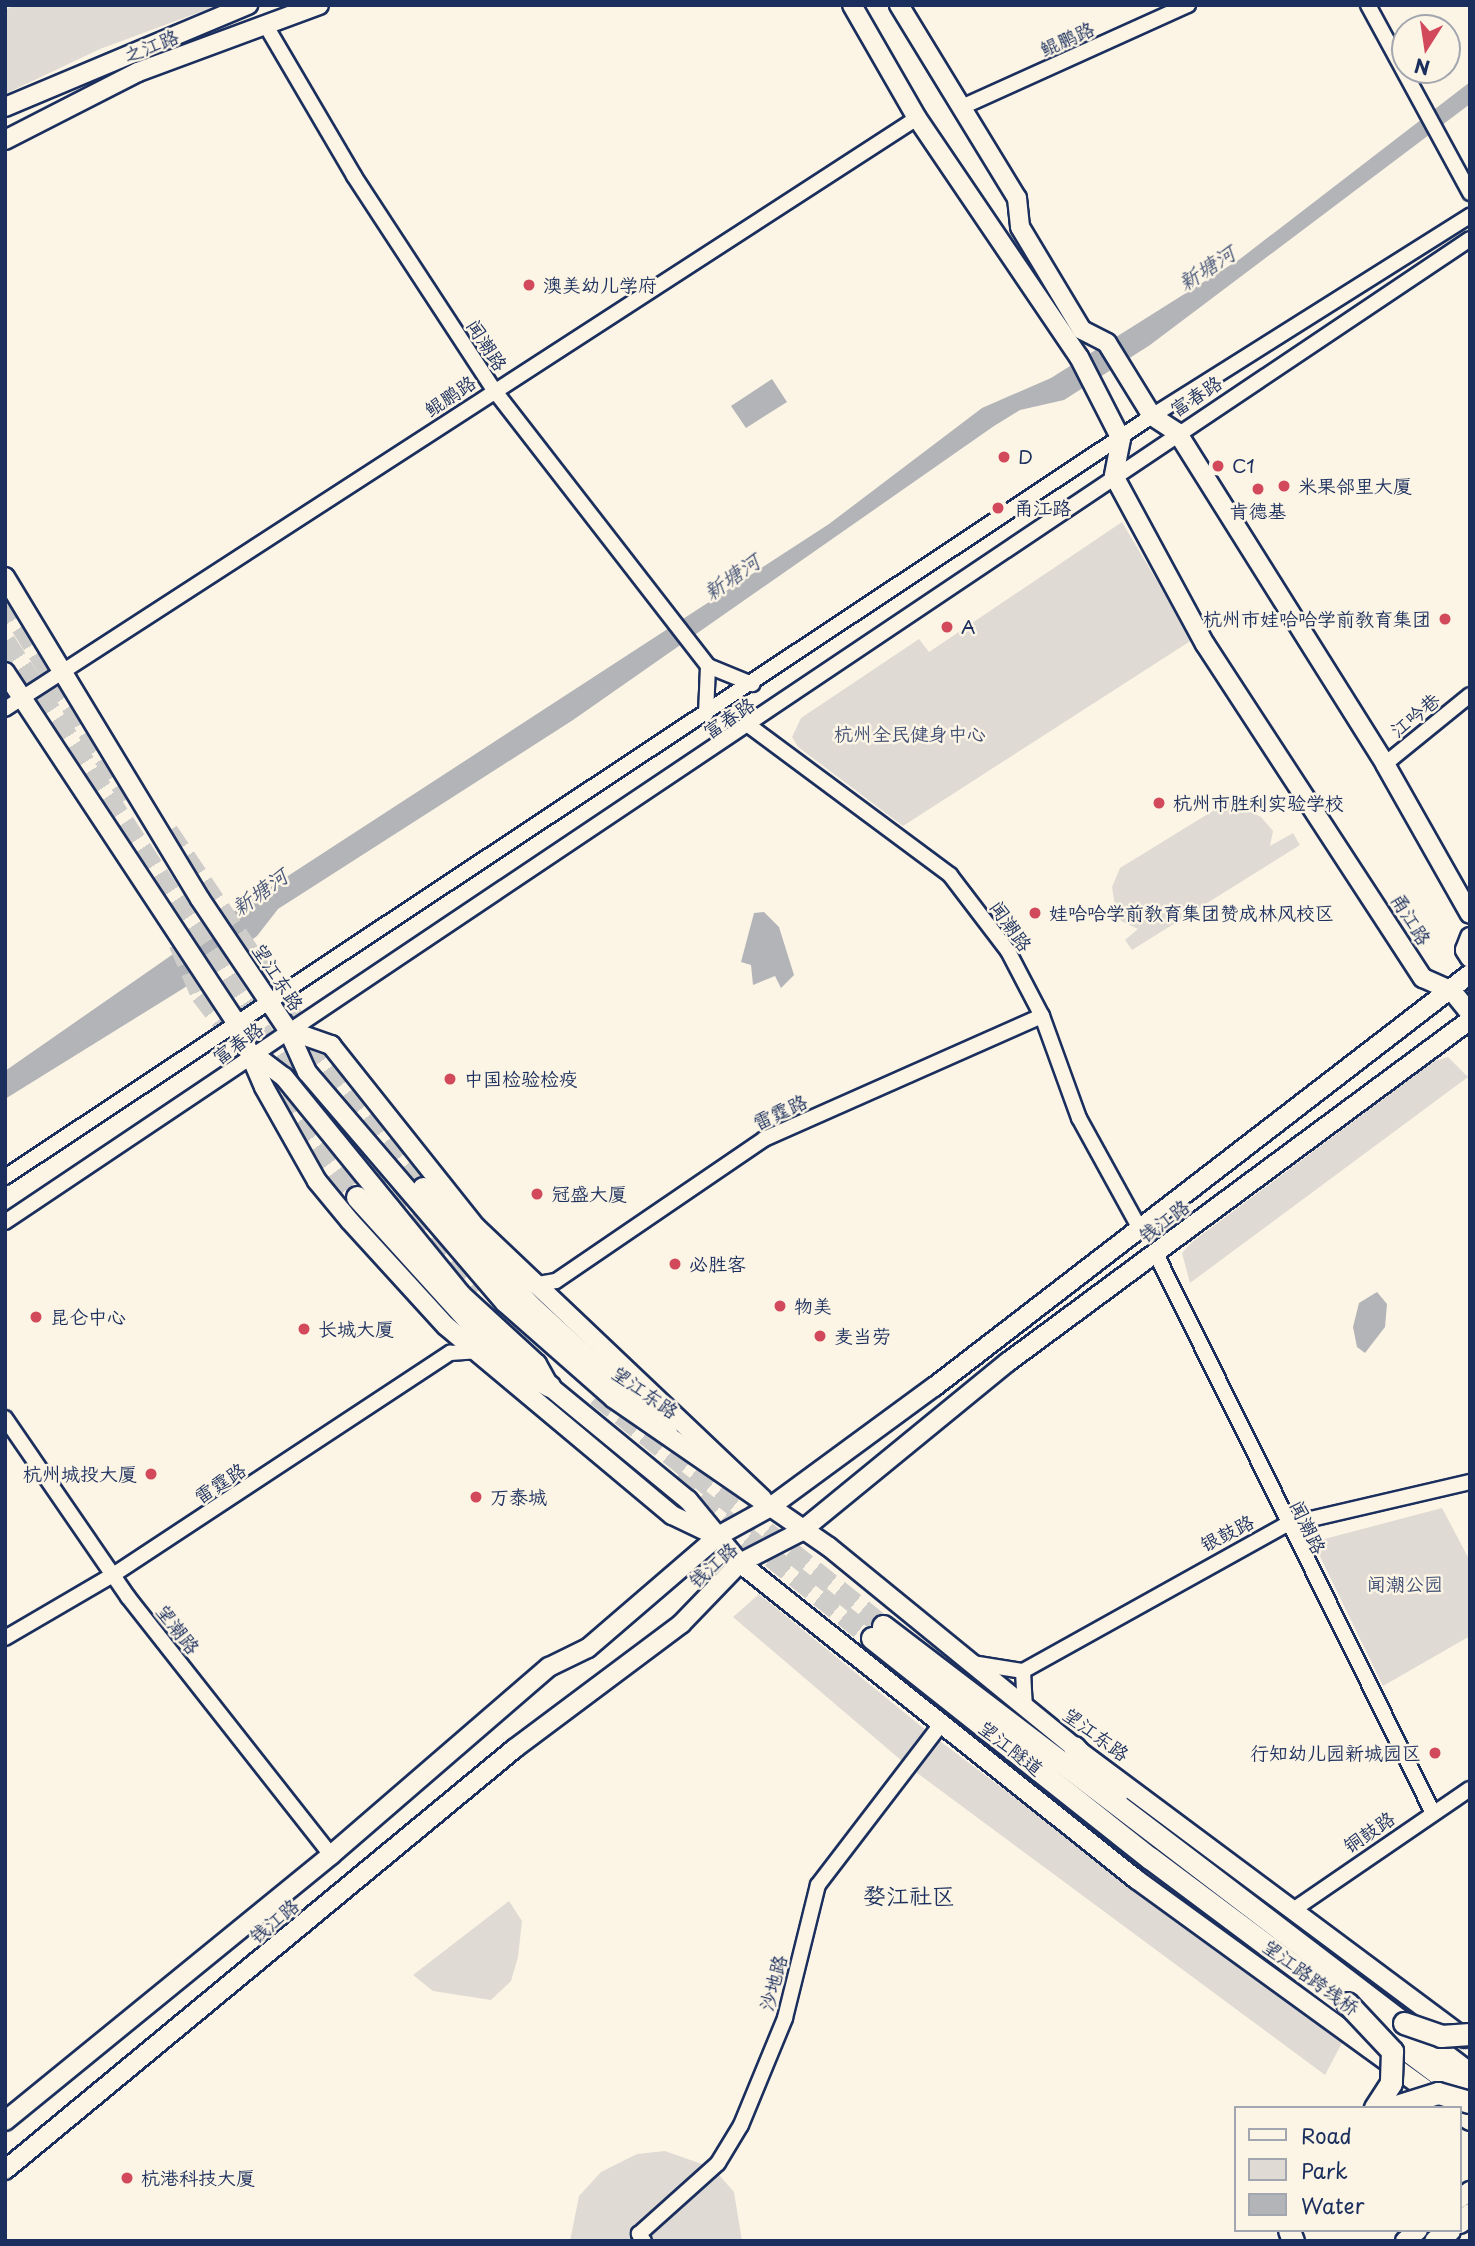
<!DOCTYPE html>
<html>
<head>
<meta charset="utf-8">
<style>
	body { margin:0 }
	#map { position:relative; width:1475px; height:2246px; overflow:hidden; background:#fcf5e5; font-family:"Playpen Sans","LXGW WenKai TC",sans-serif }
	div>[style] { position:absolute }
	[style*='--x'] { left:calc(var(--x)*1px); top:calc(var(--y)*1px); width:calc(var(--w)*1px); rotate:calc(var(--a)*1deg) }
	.green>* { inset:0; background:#dfdbd4 }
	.water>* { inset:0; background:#b2b4b8 }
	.highway-tunnel>* { height:21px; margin-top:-10.5px; transform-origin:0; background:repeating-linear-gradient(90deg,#cfcdca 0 21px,transparent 0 31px) }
	.roads { filter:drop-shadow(2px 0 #1b2f5e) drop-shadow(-2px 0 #1b2f5e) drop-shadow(0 2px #1b2f5e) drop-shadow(0 -2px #1b2f5e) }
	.minor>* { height:14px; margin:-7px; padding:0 7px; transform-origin:7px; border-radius:7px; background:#fcf5e5 }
	.major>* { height:18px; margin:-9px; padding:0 9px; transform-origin:9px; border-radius:9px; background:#fcf5e5 }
	.highway>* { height:21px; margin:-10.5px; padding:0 10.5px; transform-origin:10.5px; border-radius:10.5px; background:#fcf5e5 }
	.bridges { filter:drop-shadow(2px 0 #1b2f5e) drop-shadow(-2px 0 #1b2f5e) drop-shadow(0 2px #1b2f5e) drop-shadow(0 -2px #1b2f5e) }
	.highway-bridge>* { height:21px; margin:-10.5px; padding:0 10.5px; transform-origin:10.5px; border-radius:10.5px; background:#fcf5e5 }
	.dots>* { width:19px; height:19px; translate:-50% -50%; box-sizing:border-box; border:4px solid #fcf5e5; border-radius:50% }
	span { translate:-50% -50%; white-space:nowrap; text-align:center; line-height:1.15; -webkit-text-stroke:5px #fcf5e5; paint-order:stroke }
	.street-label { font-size:19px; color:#1b2f5e }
	.poi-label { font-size:19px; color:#1b2f5e }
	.left { translate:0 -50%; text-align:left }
	.right { translate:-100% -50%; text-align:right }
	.park-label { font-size:19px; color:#425176 }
	.water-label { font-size:21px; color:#485779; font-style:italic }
	.quarter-label { font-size:23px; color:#1b2f5e }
	.frame { position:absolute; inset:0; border:7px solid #1b2f5e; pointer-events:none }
	.legend { position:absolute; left:1234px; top:2106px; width:228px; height:126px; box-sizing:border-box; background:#fcf5e5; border:2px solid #a2a6af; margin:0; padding:9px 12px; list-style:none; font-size:21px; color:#1b2f5e }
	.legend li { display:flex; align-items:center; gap:14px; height:35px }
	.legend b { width:35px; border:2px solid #a2a6af }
	.north { position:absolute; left:1391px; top:14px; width:70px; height:70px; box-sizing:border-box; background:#fcf5e5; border:2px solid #a2a6af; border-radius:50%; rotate:192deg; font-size:19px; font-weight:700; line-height:28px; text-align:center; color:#1b2f5e }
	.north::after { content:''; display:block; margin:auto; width:24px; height:32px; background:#d1495b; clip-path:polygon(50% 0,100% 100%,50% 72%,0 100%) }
</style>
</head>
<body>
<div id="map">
	<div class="green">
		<i style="clip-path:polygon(15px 5px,219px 5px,100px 49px,5px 94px,5px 10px)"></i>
		<i style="clip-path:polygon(1122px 522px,1192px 640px,903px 826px,798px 747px,792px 737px,801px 718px,919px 639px,929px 652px)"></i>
		<i style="clip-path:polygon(1229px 801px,1261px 817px,1273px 831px,1270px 846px,1293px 833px,1300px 845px,1132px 950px,1125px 940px,1138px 929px,1121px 921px,1115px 906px,1112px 887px,1120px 868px)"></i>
		<i style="clip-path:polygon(1448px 1057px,1468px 1077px,1190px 1283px,1182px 1253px,1192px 1242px,1434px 1061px)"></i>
		<i style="clip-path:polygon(1442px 1508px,1470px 1561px,1470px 1636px,1383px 1686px,1313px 1542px)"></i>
		<i style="clip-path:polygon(759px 1594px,933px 1736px,1342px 2043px,1325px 2075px,909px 1767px,733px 1617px)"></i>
		<i style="clip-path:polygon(509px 1901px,522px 1921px,518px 1957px,511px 1981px,491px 2000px,433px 1991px,413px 1975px)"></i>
		<i style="clip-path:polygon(665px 2151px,713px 2168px,734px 2192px,742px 2241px,644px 2241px,639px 2235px,631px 2241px,570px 2241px,579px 2196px,601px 2172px,637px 2154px)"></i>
	</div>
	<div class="water">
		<i style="clip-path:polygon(1470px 82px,1470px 104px,1150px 345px,1064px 400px,1020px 410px,994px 426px,573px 720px,278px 909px,257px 936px,184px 988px,5px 1099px,5px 1071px,248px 902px,829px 524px,982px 408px,1051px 378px,1240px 259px)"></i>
		<i style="clip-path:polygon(772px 379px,787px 402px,746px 428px,731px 406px)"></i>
		<i style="clip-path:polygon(764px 912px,779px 927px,794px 975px,781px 988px,775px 976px,753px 985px,751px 965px,741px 962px,754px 913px)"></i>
		<i style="clip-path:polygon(1377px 1292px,1387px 1304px,1385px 1327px,1365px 1353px,1357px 1347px,1353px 1327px,1359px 1303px)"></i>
	</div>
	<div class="highway-tunnel">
		<i style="--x:5;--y:600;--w:233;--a:57.8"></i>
		<i style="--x:5;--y:641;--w:534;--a:56.7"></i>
		<i style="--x:168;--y:831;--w:224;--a:56.1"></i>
		<i style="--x:293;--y:1017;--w:215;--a:52.8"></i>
		<i style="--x:179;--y:943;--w:56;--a:66.7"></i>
		<i style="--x:201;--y:994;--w:67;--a:52.3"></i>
		<i style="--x:261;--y:1072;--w:158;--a:52.5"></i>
		<i style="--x:376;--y:1163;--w:163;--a:49.5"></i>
		<i style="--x:597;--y:1395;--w:368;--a:38.9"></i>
		<i style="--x:675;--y:1479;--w:253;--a:38.9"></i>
	</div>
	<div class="roads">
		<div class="minor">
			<i style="--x:1368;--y:5;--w:214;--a:61.5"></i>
			<i style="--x:265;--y:24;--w:176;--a:59.6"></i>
			<i style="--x:354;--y:176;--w:256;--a:56.8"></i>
			<i style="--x:494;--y:390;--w:349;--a:52.2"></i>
			<i style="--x:708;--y:666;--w:48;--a:22.2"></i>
			<i style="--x:962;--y:107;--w:248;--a:-24.3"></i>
			<i style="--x:5;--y:709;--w:1087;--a:-32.94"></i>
			<i style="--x:706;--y:714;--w:48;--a:-87.6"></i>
			<i style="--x:751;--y:727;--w:248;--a:36.6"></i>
			<i style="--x:950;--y:875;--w:96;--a:52.7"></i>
			<i style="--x:1008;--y:951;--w:73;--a:62.4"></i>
			<i style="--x:1042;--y:1016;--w:109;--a:70.1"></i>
			<i style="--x:1079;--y:1118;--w:124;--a:61.2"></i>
			<i style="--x:1385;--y:764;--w:109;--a:-39.1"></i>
			<i style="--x:5;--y:1177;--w:1376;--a:-33.56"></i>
			<i style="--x:1152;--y:416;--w:376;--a:-32.2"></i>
			<i style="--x:5;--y:1222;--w:1764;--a:-33.86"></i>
			<i style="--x:1156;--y:1254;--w:624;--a:63.64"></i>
			<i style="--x:533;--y:1285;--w:23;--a:-10"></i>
			<i style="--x:556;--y:1281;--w:252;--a:-34.3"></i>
			<i style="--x:764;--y:1139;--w:304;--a:-23.9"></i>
			<i style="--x:5;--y:1418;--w:217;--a:55.5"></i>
			<i style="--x:128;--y:1597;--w:328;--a:51.8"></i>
			<i style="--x:5;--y:1638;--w:125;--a:-30.3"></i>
			<i style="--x:113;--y:1575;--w:404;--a:-33.4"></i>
			<i style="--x:450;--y:1353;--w:26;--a:-4"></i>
			<i style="--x:972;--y:1663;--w:52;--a:8.9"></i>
			<i style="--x:1023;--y:1671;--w:300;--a:-29.1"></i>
			<i style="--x:1285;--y:1525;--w:190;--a:-13.1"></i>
			<i style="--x:1023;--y:1671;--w:36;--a:87"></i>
			<i style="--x:1293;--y:1910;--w:214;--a:-34.4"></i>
			<i style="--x:644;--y:2241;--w:9;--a:-126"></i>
			<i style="--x:639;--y:2234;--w:106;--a:-41.9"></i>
			<i style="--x:718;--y:2163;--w:44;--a:-58.8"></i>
			<i style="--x:741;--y:2125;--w:116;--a:-67.6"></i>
			<i style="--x:785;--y:2018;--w:137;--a:-76.1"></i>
			<i style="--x:818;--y:1885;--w:198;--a:-52.6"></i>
		</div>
		<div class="major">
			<i style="--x:852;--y:5;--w:130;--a:60.1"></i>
			<i style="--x:917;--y:118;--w:289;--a:55.9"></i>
			<i style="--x:1079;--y:357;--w:92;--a:62.9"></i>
			<i style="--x:1121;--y:439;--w:38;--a:101"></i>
			<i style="--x:1114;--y:476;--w:191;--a:61.6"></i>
			<i style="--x:1205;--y:644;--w:399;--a:56.9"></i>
			<i style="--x:1423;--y:978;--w:32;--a:24"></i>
			<i style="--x:1452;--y:991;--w:28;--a:51"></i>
			<i style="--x:899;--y:5;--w:226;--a:58.6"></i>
			<i style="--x:1017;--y:198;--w:29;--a:84"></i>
			<i style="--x:1020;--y:227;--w:120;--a:59"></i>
			<i style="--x:1082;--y:330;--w:28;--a:27"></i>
			<i style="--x:1107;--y:343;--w:86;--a:58.3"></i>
			<i style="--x:1152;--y:416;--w:30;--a:33"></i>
			<i style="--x:1177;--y:432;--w:392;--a:57.9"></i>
			<i style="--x:1385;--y:764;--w:172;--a:60.5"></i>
			<i style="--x:5;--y:107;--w:264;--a:-22.8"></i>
			<i style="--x:5;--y:140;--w:149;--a:-27.1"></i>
			<i style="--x:138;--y:72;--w:193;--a:-20.3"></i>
			<i style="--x:5;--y:577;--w:376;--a:58.8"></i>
			<i style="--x:200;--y:899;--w:158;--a:56.1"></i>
			<i style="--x:288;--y:1030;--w:46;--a:65.7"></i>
			<i style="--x:307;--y:1072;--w:304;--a:49.4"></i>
			<i style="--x:505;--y:1303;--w:144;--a:41.3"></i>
			<i style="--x:613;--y:1398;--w:262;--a:34.6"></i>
			<i style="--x:829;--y:1547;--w:316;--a:39.2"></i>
			<i style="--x:1074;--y:1747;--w:487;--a:36.7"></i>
			<i style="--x:5;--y:672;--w:419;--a:56.6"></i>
			<i style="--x:236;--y:1022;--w:71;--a:66.7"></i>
			<i style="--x:264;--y:1087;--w:108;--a:60.6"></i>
			<i style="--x:317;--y:1181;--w:52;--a:50.5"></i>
			<i style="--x:350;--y:1221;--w:142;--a:47.6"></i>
			<i style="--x:446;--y:1326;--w:295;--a:39.9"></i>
			<i style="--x:672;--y:1515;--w:47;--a:25.5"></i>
			<i style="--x:1470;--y:937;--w:14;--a:111"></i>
			<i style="--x:1465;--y:950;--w:9;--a:58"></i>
			<i style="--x:288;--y:1030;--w:46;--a:19.2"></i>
			<i style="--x:331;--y:1045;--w:233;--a:51.5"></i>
			<i style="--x:476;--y:1227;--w:395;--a:43.5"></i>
			<i style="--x:256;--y:1056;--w:35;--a:37"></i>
			<i style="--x:284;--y:1077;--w:281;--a:50.8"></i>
			<i style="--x:462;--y:1295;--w:102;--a:42.6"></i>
			<i style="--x:537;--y:1364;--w:25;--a:61"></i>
			<i style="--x:549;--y:1386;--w:180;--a:39.4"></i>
			<i style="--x:688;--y:1500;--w:82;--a:50.5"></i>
			<i style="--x:740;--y:1563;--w:507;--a:38.59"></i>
			<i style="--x:1136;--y:1879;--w:389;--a:36"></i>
			<i style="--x:1459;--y:2114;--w:13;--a:32"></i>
			<i style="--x:5;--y:2121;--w:421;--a:-39.2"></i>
			<i style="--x:331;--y:1855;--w:288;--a:-40.8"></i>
			<i style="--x:549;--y:1667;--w:43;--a:-26"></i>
			<i style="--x:588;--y:1648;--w:172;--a:-40.7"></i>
			<i style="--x:718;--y:1536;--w:58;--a:-28.8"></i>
			<i style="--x:769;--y:1508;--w:205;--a:-36.3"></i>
			<i style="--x:934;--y:1387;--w:677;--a:-37.62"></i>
			<i style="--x:5;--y:2170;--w:661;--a:-39.59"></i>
			<i style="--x:514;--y:1749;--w:209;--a:-36.8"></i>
			<i style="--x:681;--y:1624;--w:85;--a:-46"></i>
			<i style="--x:740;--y:1563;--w:68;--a:-27.3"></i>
			<i style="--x:800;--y:1532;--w:269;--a:-39.3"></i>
			<i style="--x:1008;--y:1362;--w:575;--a:-36.51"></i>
			<i style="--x:1459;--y:2199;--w:14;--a:-36"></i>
			<i style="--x:1405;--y:2241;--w:17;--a:-40"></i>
		</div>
		<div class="highway">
			<i style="--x:423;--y:1188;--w:158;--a:47.8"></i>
			<i style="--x:529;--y:1305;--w:186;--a:42.6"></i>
			<i style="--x:357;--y:1197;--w:173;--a:47.8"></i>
			<i style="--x:473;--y:1325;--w:64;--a:43.1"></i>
			<i style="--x:520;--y:1369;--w:34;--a:30"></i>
			<i style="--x:883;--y:1626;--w:738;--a:37.35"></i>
			<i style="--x:872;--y:1638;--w:355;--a:38.4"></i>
			<i style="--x:1150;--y:1858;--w:399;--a:36.8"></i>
			<i style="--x:1074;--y:1747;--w:64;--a:48.8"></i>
			<i style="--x:1459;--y:2222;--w:14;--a:-36"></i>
			<i style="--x:1289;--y:2230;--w:12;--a:70"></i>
			<i style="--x:1435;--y:2241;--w:18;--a:-38"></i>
		</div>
	</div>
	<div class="bridges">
		<div class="highway-bridge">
			<i style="--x:1347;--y:2003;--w:66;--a:46.8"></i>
			<i style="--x:1392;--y:2051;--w:32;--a:92"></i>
			<i style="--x:1391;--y:2083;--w:30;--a:123"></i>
			<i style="--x:1404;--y:2023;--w:39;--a:19"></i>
			<i style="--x:1441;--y:2036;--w:29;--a:-4"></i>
			<i style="--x:1390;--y:2108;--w:50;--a:-17.4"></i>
			<i style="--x:1438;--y:2093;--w:33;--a:16"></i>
		</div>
	</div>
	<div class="dots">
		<i style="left:529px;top:285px;background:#d1495b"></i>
		<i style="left:1004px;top:457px;background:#d1495b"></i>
		<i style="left:1218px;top:466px;background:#d1495b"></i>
		<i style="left:1284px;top:486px;background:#d1495b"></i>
		<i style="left:1258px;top:489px;background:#d1495b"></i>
		<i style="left:998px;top:508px;background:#d1495b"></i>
		<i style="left:1445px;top:619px;background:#d1495b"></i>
		<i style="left:947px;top:627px;background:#d1495b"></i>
		<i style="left:1159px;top:803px;background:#d1495b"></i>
		<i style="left:1035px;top:913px;background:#d1495b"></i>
		<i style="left:450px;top:1079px;background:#d1495b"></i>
		<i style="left:537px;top:1194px;background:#d1495b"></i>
		<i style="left:675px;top:1264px;background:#d1495b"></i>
		<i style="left:780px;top:1306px;background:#d1495b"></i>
		<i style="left:36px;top:1317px;background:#d1495b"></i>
		<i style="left:304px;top:1329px;background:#d1495b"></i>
		<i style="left:820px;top:1336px;background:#d1495b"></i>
		<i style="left:151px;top:1474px;background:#d1495b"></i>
		<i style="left:476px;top:1497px;background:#d1495b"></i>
		<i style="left:1435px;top:1753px;background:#d1495b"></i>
		<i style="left:127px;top:2178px;background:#d1495b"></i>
	</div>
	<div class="street-label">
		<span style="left:1067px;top:39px;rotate:-24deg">鲲鹏路</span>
		<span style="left:151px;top:46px;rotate:-22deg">之江路</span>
		<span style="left:487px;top:345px;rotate:57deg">闻潮路</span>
		<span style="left:450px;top:396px;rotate:-34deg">鲲鹏路</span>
		<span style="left:1196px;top:396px;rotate:-33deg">富春路</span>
		<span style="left:1415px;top:715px;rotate:-39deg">江吟巷</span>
		<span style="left:729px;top:718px;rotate:-34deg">富春路</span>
		<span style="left:1411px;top:919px;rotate:58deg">甬江路</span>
		<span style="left:1011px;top:926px;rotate:55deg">闻潮路</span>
		<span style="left:278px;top:977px;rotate:57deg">望江东路</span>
		<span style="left:238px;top:1043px;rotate:-36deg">富春路</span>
		<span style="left:780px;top:1112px;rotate:-25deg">雷霆路</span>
		<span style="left:1164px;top:1221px;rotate:-37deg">钱江路</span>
		<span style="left:645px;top:1392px;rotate:35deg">望江东路</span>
		<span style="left:220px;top:1483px;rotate:-33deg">雷霆路</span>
		<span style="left:1308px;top:1527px;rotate:64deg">闻潮路</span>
		<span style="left:1227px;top:1533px;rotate:-27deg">银鼓路</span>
		<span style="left:713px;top:1565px;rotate:-42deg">钱江路</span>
		<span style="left:178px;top:1629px;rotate:52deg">望潮路</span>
		<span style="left:1096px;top:1734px;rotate:36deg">望江东路</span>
		<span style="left:1011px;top:1748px;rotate:38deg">望江隧道</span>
		<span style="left:1369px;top:1832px;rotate:-34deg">铜鼓路</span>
		<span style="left:274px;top:1921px;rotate:-40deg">钱江路</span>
		<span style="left:1311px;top:1977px;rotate:36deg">望江路跨线桥</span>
		<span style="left:773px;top:1983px;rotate:-75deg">沙地路</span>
	</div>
	<div class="poi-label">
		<span class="left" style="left:543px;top:285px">澳美幼儿学府</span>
		<span class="left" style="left:1018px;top:457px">D</span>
		<span class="left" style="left:1232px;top:466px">C1</span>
		<span class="left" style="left:1298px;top:486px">米果邻里大厦</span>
		<span class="left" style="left:1014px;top:508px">甬江路</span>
		<span style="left:1258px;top:511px">肯德基</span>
		<span class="right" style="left:1431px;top:619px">杭州市娃哈哈学前教育集团</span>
		<span class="left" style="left:961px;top:627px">A</span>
		<span class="left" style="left:1173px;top:803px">杭州市胜利实验学校</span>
		<span class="left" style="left:1049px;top:913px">娃哈哈学前教育集团赞成林风校区</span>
		<span class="left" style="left:464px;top:1079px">中国检验检疫</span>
		<span class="left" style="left:551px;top:1194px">冠盛大厦</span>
		<span class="left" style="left:689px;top:1264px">必胜客</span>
		<span class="left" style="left:794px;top:1306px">物美</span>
		<span class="left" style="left:50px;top:1317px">昆仑中心</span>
		<span class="left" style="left:318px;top:1329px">长城大厦</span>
		<span class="left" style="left:834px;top:1336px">麦当劳</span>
		<span class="right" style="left:137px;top:1474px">杭州城投大厦</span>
		<span class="left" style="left:490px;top:1497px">万泰城</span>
		<span class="right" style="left:1421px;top:1753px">行知幼儿园新城园区</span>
		<span class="left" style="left:141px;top:2178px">杭港科技大厦</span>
	</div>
	<div class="park-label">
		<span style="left:910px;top:734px">杭州全民健身中心</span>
		<span style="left:1405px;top:1584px">闻潮公园</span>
	</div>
	<div class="water-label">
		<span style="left:1206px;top:267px;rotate:-33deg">新塘河</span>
		<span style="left:731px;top:576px;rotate:-35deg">新塘河</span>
		<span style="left:259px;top:891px;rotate:-36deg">新塘河</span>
	</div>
	<div class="quarter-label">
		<span style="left:909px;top:1895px">婺江社区</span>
	</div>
	<div class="frame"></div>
	<ul class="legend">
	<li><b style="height:9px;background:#fcf5e5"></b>Road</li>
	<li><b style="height:19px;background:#dfdbd4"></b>Park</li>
	<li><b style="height:19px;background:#b2b4b8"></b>Water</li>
	</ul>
	<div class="north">N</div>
</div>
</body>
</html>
